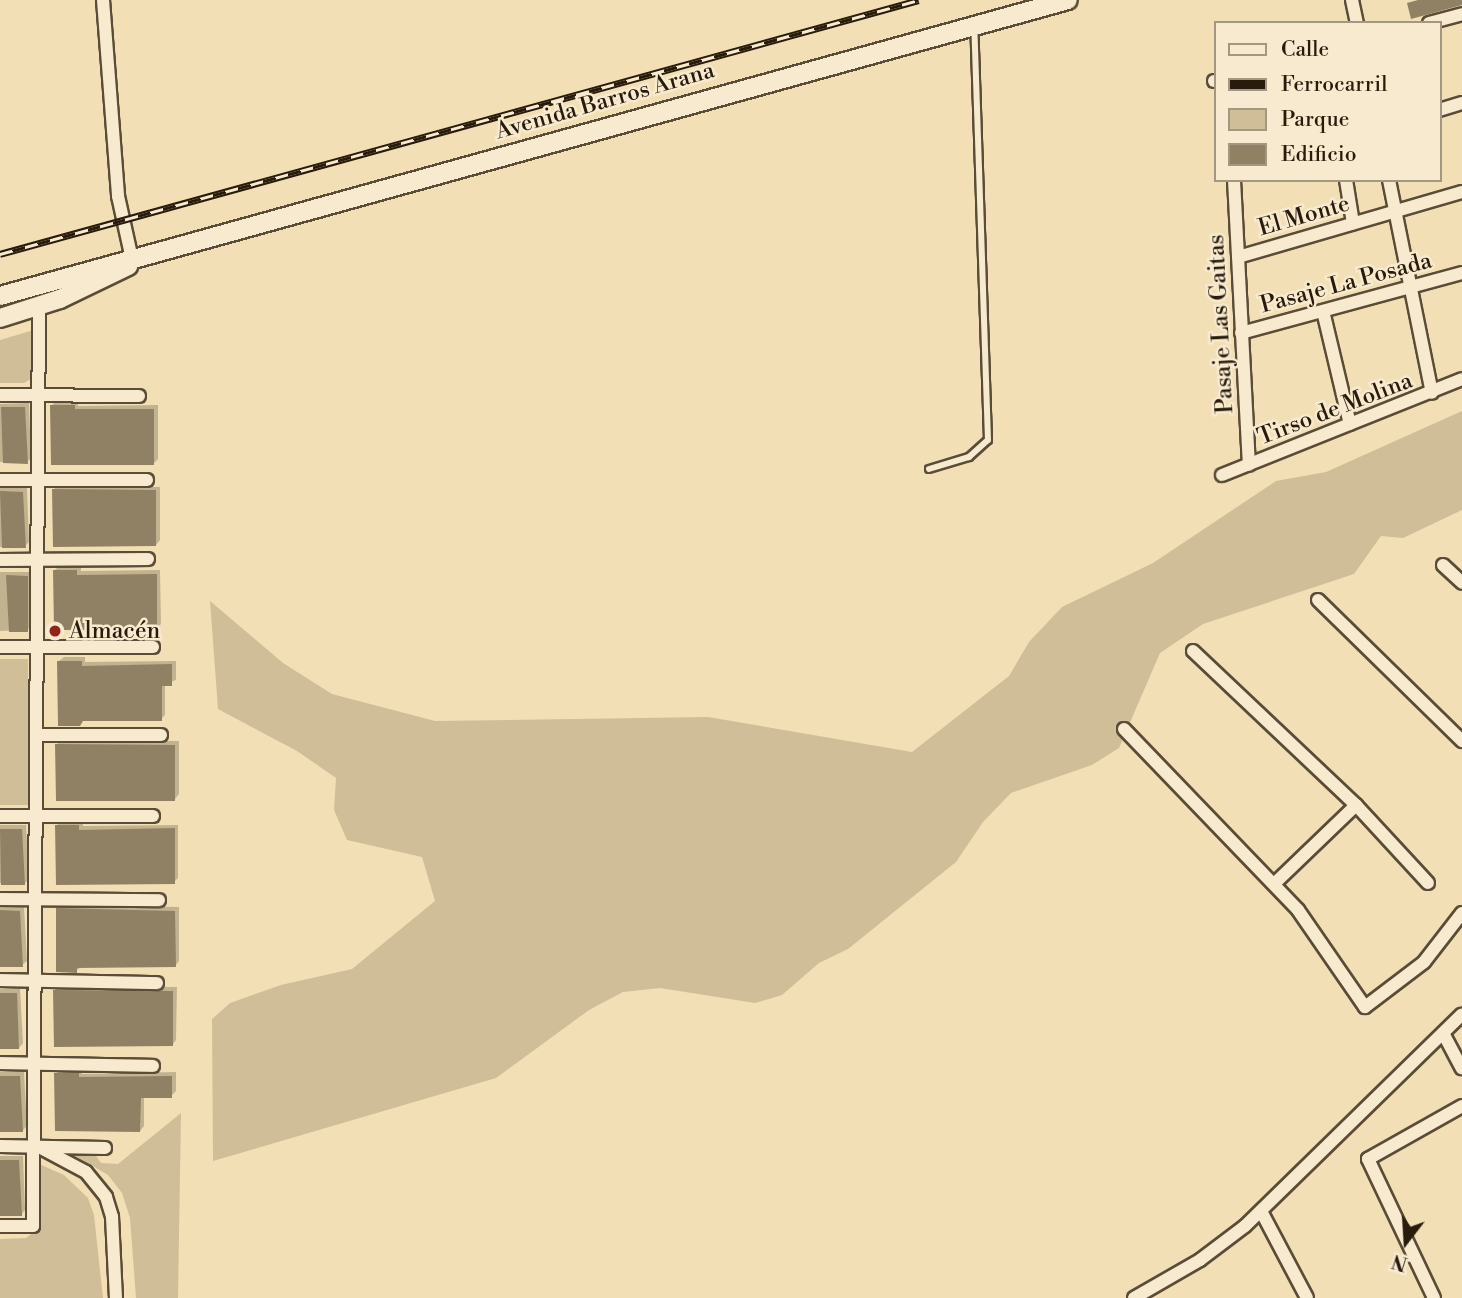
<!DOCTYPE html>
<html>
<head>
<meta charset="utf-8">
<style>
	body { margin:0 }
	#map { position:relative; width:1462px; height:1298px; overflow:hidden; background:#f2dfb5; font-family:"Libre Bodoni",serif }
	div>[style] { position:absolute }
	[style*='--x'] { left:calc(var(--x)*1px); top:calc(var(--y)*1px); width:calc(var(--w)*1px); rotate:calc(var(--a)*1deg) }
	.green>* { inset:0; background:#d0be98 }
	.shadow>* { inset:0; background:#0003 }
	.building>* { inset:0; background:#918164 }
	.roads { filter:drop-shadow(2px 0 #5a4c36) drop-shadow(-2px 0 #5a4c36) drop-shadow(0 2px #5a4c36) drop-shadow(0 -2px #5a4c36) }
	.service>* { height:6px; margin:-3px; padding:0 3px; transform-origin:3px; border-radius:3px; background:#f7eacf }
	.minor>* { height:12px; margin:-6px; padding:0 6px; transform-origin:6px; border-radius:6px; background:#f7eacf }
	.secondary>* { height:18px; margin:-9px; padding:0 9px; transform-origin:9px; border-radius:9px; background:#f7eacf }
	.rail>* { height:7px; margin-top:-3.5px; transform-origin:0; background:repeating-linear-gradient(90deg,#f7eacf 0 13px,#281b0c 0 26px); box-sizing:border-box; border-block:2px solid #281b0c }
	.dots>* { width:19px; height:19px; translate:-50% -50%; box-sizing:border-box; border:4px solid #f7eacf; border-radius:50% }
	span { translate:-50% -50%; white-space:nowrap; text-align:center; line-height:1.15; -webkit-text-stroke:5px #f7eacf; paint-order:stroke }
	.street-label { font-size:23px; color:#281b0c }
	.poi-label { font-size:23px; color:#281b0c }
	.left { translate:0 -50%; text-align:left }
	.legend { position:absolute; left:1214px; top:21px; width:228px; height:161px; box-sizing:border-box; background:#f7eacf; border:2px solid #a49781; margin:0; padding:9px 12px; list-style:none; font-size:21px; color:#281b0c }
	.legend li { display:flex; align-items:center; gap:14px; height:35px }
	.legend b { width:35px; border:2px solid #a49781 }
	.north { position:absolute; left:1371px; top:1207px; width:70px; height:70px; -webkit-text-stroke:5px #f7eacf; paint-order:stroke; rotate:197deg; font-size:19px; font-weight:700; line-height:28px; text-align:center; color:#281b0c }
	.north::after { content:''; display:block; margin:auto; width:24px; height:32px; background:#281b0c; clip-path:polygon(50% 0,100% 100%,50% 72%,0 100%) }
</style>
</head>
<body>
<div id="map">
	<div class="green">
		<i style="clip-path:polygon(37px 329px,34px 377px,24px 383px,0 383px,0 340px)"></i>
		<i style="clip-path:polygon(1462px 411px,1462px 510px,1403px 538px,1381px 536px,1354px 574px,1203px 624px,1160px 653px,1119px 748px,1092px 765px,1011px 793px,983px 822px,956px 862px,848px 949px,819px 963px,782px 995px,755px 1003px,660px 988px,623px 992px,589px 1010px,496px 1078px,213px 1161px,212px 1019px,230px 1003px,281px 985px,352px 969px,435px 901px,422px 857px,347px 840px,334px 810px,336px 778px,297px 751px,218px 709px,210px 601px,283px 663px,332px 694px,435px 721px,708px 717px,912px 752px,1009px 676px,1029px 642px,1062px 607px,1153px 563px,1276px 481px,1326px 472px)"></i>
		<i style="clip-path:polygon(0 659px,28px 659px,28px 805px,0 805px)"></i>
		<i style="clip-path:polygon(181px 1113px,178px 1298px,136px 1298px,130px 1218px,122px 1193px,108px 1175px,69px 1152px,94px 1153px,101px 1163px,118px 1164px)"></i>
		<i style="clip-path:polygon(39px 1164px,64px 1175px,88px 1198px,94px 1215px,103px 1298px,0 1298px,0 1239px,26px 1238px,35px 1231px)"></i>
	</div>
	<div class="shadow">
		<i style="clip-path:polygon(56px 401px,78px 401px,78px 406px,158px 405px,158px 459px,154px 463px,52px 405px)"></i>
		<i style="clip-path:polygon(29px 403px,31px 458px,27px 462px,0 462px,0 404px)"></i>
		<i style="clip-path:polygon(58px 485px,160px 487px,160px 540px,156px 545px,54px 489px)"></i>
		<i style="clip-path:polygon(0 488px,27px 488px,29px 542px,25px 546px,0 547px)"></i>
		<i style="clip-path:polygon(59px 566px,81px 566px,81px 571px,160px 570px,161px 624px,156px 628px,55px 570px)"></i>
		<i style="clip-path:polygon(0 572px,32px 572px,32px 626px,27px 630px,0 631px)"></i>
		<i style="clip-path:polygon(64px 657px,85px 657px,85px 662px,176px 661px,176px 680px,165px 684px,165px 715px,161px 719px,59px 661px)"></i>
		<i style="clip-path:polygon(61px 740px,179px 741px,179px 794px,175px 799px,57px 744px)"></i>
		<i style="clip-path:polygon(61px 821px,83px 821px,83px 826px,178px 825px,178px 878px,174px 882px,57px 825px)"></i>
		<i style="clip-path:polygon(0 825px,26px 825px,29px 879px,24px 884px,0 883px)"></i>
		<i style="clip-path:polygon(62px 905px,179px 907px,179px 961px,175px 966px,82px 966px,76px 971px,57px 909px)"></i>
		<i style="clip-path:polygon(0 907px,24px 907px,27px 961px,22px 965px,0 965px)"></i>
		<i style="clip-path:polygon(59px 986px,177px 987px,176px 1040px,172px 1045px,55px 990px)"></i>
		<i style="clip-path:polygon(0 989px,20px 989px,23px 1043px,19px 1048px,0 1047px)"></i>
		<i style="clip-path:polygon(60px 1069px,82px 1070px,82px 1074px,176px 1072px,176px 1091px,171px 1096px,144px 1096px,144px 1126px,140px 1131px,56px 1074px)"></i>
		<i style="clip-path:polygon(0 1072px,24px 1072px,27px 1126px,22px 1131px,0 1130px)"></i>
		<i style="clip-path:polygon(0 1156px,23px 1156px,25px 1210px,21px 1215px,0 1215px)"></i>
	</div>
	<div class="building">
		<i style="clip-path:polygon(1418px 0,1462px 0,1462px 5px,1411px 19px,1407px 3px)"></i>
		<i style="clip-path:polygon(50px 405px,75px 405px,75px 409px,154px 409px,154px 465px,51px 465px)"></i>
		<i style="clip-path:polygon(1px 407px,25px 407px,28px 464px,3px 463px)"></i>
		<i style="clip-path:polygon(52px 489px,156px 490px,156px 546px,53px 547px)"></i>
		<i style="clip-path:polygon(0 491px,23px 492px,26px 548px,2px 548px)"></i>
		<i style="clip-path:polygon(53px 570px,77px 570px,77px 575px,157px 574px,157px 630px,54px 630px)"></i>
		<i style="clip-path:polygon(6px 575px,28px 576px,28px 632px,9px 632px)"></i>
		<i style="clip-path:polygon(57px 661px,82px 661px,82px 666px,172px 664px,172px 686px,162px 686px,162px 721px,83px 721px,80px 726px,58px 726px)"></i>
		<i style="clip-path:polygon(55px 744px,175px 745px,175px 801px,56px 801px)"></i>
		<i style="clip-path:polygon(55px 825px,79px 825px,79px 830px,175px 828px,175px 884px,56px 885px)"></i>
		<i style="clip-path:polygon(0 829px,22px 829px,25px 885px,1px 885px)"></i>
		<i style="clip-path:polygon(56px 908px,175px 911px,176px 967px,77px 968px,77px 973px,56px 972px)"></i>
		<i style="clip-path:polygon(0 910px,20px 911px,23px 967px,0 967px)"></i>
		<i style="clip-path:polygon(53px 990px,173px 991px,173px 1046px,54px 1047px)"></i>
		<i style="clip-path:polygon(0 993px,17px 993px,19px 1049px,0 1049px)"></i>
		<i style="clip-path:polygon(54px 1073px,79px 1073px,79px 1077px,172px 1076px,172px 1098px,141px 1098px,140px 1132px,55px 1131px)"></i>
		<i style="clip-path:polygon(0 1076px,20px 1076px,23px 1132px,0 1132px)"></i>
		<i style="clip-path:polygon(0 1160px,19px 1160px,22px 1216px,0 1216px)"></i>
	</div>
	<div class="roads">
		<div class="service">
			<i style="--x:929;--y:469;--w:42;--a:-16.7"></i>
			<i style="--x:969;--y:457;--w:25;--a:-42"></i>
			<i style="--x:988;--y:440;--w:413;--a:-91.9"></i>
		</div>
		<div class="minor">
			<i style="--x:103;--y:0;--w:197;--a:85.6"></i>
			<i style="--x:118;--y:196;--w:65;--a:77.5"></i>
			<i style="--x:1352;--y:0;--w:24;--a:78"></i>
			<i style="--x:1429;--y:23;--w:34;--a:-15"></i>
			<i style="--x:1214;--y:81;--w:1;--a:0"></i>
			<i style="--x:1439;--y:110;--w:24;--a:-17"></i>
			<i style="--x:1234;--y:180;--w:285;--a:87"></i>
			<i style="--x:1346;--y:180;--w:44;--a:80.8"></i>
			<i style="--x:1389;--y:180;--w:217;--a:78.6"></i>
			<i style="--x:1238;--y:257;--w:233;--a:-16.2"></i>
			<i style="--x:1323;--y:311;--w:116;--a:76.6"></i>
			<i style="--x:1241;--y:333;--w:229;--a:-15.2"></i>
			<i style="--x:0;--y:395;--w:139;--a:0.4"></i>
			<i style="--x:1222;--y:475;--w:258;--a:-21.8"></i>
			<i style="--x:0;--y:480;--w:147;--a:0"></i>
			<i style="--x:0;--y:560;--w:148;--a:-0.4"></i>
			<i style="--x:1443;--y:565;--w:26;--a:43"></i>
			<i style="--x:1318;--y:600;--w:202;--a:44.4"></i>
			<i style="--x:0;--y:647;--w:153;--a:0"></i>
			<i style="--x:1193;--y:651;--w:224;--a:43.4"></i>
			<i style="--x:1356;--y:805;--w:106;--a:47.3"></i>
			<i style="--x:1124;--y:729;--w:251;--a:46.1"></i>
			<i style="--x:1298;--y:910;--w:118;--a:55.4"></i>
			<i style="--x:1365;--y:1007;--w:74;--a:-37.3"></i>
			<i style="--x:1424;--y:962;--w:62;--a:-52.2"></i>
			<i style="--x:36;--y:735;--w:125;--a:0"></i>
			<i style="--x:0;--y:816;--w:153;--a:0"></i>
			<i style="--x:1274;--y:884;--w:114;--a:-43.9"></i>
			<i style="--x:0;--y:899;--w:159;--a:0.4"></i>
			<i style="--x:0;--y:980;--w:157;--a:1.1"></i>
			<i style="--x:1443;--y:1033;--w:40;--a:62"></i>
			<i style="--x:0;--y:1063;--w:153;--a:1.1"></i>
			<i style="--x:0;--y:1146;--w:105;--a:1.1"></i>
			<i style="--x:39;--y:1147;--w:53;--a:28"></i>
			<i style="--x:86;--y:1172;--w:32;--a:51"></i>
			<i style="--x:106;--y:1197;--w:21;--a:73"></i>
			<i style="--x:112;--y:1217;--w:81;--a:87.2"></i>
			<i style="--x:1261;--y:1211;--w:98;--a:62.1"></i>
			<i style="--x:0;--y:1226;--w:33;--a:0"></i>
			<i style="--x:33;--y:1226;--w:919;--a:-89.63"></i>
			<i style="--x:1134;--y:1298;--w:76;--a:-29.9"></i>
			<i style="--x:1200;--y:1260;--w:56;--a:-37.1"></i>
			<i style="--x:1245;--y:1226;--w:303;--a:-44.3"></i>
			<i style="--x:1434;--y:1298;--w:154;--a:-115.4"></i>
			<i style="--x:1368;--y:1159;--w:108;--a:-29.4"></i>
		</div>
		<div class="secondary">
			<i style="--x:0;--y:296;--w:1108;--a:-15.49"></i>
			<i style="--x:0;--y:318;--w:63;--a:-17.6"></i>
			<i style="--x:60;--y:299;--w:76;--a:-25.9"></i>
		</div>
	</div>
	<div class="rail">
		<i style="--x:0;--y:254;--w:953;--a:-15.45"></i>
	</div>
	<div class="dots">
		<i style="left:55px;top:631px;background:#8f2418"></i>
	</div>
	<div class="street-label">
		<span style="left:605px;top:101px;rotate:-16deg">Avenida Barros Arana</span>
		<span style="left:1304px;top:216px;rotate:-16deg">El Monte</span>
		<span style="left:1346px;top:283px;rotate:-15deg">Pasaje La Posada</span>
		<span style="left:1221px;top:324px;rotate:-93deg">Pasaje Las Gaitas</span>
		<span style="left:1335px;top:409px;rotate:-21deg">Tirso de Molina</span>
	</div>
	<div class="poi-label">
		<span class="left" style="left:69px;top:631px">Almacén</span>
	</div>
	<ul class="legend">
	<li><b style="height:9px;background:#f7eacf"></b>Calle</li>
	<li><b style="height:9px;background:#281b0c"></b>Ferrocarril</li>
	<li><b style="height:19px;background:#d0be98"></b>Parque</li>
	<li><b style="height:19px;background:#918164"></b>Edificio</li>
	</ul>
	<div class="north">N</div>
</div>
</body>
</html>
